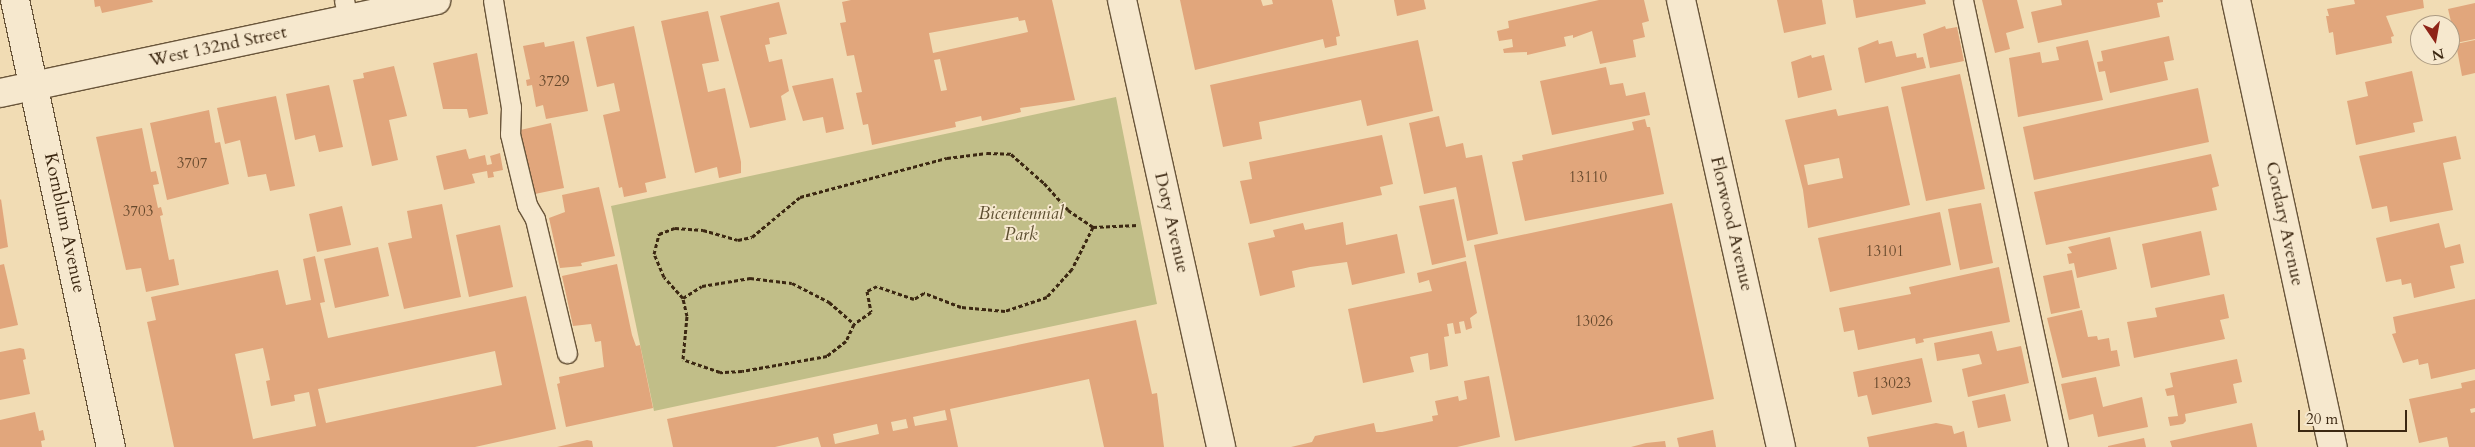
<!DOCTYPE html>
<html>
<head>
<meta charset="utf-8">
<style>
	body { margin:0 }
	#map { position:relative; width:2475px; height:447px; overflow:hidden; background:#f1dcb4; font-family:Cardo,serif }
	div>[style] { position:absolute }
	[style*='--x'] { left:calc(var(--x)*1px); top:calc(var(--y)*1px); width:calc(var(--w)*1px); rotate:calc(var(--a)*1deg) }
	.green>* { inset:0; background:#c1be88 }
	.building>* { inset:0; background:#e1a67c }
	.path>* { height:3px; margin-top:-1.5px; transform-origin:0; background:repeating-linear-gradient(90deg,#3c2812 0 4px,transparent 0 6.5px) }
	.roads { filter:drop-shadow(1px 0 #69553a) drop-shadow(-1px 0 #69553a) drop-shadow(0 1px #69553a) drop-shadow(0 -1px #69553a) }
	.lane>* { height:19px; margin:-9.5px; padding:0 9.5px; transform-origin:9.5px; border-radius:9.5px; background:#f6e8ce }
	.street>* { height:28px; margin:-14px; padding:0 14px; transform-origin:14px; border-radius:14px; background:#f6e8ce }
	span { translate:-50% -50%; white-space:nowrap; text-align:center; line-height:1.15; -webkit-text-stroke:4px #f6e8ce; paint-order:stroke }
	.number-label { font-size:15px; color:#65482c }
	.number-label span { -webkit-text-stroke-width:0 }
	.street-label { font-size:18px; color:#3c2812 }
	.park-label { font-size:18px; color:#5d4e30; font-style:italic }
	.north { position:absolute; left:2410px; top:15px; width:50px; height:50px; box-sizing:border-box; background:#f6e8ce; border:1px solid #ac9b83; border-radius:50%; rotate:168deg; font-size:14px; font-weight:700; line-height:20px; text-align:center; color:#3c2812 }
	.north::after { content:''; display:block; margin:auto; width:18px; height:22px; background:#8f2418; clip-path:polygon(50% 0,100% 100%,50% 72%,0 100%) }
	.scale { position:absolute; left:2298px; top:410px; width:109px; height:22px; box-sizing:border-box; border:2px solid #3c2812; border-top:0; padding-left:6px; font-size:15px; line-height:18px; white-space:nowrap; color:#3c2812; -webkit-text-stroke:4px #f6e8ce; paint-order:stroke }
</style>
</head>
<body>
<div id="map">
	<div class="green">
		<i style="clip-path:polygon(1116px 97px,1157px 304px,654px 411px,611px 206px)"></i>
	</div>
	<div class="building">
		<i style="clip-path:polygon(94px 0,152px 0,153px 2px,102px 13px,100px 6px,95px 7px)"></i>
		<i style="clip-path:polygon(evenodd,851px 0,1052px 0,1075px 100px,1020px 108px,1021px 112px,982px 121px,981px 116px,955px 122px,956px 127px,872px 145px,868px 124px,863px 125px,856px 93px,862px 92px,854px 55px,847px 56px,840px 23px,846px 22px,842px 2px,851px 0,1018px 17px,1019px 21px,1025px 20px,1028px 32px,933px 53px,929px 33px,1018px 17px,851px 0,940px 59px,947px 90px,941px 91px,934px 60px,940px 59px)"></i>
		<i style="clip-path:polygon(1180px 0,1261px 0,1263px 6px,1273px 4px,1272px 0,1332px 0,1340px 36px,1336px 37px,1337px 45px,1325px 48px,1323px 39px,1195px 70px)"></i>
		<i style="clip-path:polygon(1394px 0,1424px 0,1426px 9px,1397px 16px)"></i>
		<i style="clip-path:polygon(1599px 0,1644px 0,1649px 21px,1642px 23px,1645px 37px,1633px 40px,1636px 57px,1600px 64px,1592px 31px,1573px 38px,1573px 35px,1564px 37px,1566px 46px,1527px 55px,1527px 52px,1504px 53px,1503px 49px,1513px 47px,1512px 39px,1499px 41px,1497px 31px,1509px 28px,1508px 21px)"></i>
		<i style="clip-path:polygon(1777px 0,1822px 0,1826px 24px,1784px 33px)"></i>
		<i style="clip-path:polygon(1853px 0,1925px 0,1926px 4px,1856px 18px)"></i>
		<i style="clip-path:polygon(1982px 0,2017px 0,2024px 28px,2006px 33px,2010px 49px,1995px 53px)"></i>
		<i style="clip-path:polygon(2061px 0,2163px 0,2163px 2px,2157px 3px,2160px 17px,2038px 43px,2031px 12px,2062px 5px)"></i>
		<i style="clip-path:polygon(2354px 0,2423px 0,2424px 8px,2386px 16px,2394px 36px,2391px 37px,2392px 43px,2336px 55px,2333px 32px,2329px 33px,2326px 16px,2329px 16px,2327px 9px,2355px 4px)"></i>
		<i style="clip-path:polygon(779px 2px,787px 34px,769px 38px,770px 44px,765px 45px,769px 62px,782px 59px,789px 91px,781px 96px,786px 120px,750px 128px,720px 16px)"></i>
		<i style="clip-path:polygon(2475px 3px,2475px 39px,2456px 43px,2448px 9px)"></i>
		<i style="clip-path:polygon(708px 11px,719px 61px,702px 64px,708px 92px,725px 88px,741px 162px,741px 173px,719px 178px,717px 167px,695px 173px,661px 21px)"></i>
		<i style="clip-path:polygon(634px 26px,666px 178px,645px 183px,647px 192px,624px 197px,622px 187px,619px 188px,603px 115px,620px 111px,614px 83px,597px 87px,586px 37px)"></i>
		<i style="clip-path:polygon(1945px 26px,1946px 29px,1957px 27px,1964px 61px,1930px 68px,1923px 34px)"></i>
		<i style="clip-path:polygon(2169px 36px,2174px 60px,2164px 62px,2168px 80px,2110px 93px,2105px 71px,2099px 72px,2097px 62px,2103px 61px,2101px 51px)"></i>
		<i style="clip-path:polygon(1418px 40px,1433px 111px,1367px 126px,1361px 100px,1259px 122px,1262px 139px,1223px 147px,1210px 85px)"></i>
		<i style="clip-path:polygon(1878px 40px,1879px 44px,1892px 41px,1896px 57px,1916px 53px,1917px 58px,1923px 57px,1926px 68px,1865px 83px,1858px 48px)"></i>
		<i style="clip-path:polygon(2088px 40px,2103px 100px,2018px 117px,2009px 58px,2040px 52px,2042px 63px,2059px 60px,2056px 47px)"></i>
		<i style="clip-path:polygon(2475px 40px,2475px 73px,2462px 76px,2456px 44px)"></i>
		<i style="clip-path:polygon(574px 41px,588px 111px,546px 119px,543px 105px,536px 107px,532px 85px,527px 86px,526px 80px,530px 79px,523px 46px,544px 42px,545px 47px)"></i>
		<i style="clip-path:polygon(477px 53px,488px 114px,469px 118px,467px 109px,443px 109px,433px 63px)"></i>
		<i style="clip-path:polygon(1811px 55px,1812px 58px,1824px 55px,1832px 90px,1798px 98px,1791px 62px)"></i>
		<i style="clip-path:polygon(394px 66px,407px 116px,389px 120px,398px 160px,372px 166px,353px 80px,364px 78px,363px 73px)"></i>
		<i style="clip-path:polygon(1606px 67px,1610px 85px,1623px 83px,1626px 96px,1645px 92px,1650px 115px,1552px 135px,1540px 81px)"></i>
		<i style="clip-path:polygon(2412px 71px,2423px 121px,2413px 123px,2415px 132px,2356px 145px,2347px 101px,2368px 96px,2365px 82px)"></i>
		<i style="clip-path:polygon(1960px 74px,1985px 189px,1926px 201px,1901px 87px)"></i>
		<i style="clip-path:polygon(833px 78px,844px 129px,826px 133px,823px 117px,803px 121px,792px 86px)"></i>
		<i style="clip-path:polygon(329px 85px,343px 147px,319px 152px,315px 135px,295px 140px,286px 94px)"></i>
		<i style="clip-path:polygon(2198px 88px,2209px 142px,2034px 180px,2023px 127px)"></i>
		<i style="clip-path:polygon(276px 96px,295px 186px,270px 191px,266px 174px,248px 177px,240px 140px,225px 144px,217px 108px)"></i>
		<i style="clip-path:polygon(evenodd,1888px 106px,1910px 205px,1808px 228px,1803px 190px,1785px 120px,1836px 109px,1838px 116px,1888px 106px,1839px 158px,1843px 178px,1808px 185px,1804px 165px,1839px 158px)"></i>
		<i style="clip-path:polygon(209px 110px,215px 143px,220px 142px,229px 184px,167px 200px,150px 123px)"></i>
		<i style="clip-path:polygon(1439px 116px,1446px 147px,1463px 143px,1466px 158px,1482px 155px,1498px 234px,1467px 241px,1456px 187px,1424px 194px,1409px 123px)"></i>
		<i style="clip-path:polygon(1645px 119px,1647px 127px,1650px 127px,1664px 194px,1525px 221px,1512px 162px,1523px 160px,1522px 155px,1634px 130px,1632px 122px)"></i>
		<i style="clip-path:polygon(551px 123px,564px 188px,530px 195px,516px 131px)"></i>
		<i style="clip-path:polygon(142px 128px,151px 172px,156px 171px,159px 184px,153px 185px,158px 208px,161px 207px,163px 215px,160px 216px,169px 260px,174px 259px,179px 285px,146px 292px,141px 268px,126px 270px,96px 137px)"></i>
		<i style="clip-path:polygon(1382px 135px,1393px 184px,1380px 187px,1382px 195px,1250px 224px,1240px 181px,1252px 179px,1249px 162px)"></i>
		<i style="clip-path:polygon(2456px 136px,2461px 159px,2443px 163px,2453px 210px,2390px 222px,2387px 206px,2372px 209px,2359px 156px)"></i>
		<i style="clip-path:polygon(466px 149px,469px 159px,485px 155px,487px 165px,492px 164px,490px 156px,500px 153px,503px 170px,493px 172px,494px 177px,488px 178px,487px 171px,472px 174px,475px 183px,444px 190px,436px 156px)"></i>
		<i style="clip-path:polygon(2211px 154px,2219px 186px,2212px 188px,2217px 210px,2046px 245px,2034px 192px)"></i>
		<i style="clip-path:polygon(599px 187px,615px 256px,581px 263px,582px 266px,560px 268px,549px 218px,565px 212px,562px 195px)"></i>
		<i style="clip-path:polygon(1px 199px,8px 247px,0 249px,0 200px)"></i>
		<i style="clip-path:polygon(1454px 199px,1466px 257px,1432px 265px,1419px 206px)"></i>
		<i style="clip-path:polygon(1672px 203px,1714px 399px,1515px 441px,1474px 245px)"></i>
		<i style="clip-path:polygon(1981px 203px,1993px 263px,1960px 270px,1948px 209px)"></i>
		<i style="clip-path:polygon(442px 204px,461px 297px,404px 309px,388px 243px,412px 238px,407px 211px)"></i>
		<i style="clip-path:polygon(342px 206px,351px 245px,317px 252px,309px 214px)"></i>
		<i style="clip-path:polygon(1940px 212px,1951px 265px,1830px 292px,1818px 238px)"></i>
		<i style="clip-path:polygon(1343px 222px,1346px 245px,1397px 234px,1405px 273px,1352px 285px,1347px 262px,1310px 267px,1292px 271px,1295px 287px,1260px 296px,1248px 243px,1275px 237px,1273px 230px,1303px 223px,1305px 230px)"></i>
		<i style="clip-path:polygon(2439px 223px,2445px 248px,2460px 244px,2464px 263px,2450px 266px,2455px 288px,2414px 298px,2411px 283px,2402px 285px,2401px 279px,2386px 282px,2376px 238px)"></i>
		<i style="clip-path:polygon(500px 225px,513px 287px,469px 297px,456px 235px)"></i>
		<i style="clip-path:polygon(2201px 231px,2210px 275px,2151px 288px,2142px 244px)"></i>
		<i style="clip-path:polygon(2110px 237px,2117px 269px,2077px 278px,2074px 263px,2069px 264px,2067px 254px,2072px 253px,2068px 247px)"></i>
		<i style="clip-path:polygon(378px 247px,389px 296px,335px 308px,324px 259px)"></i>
		<i style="clip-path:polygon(evenodd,315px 256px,325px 302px,320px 303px,328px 338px,526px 296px,556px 429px,475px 447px,174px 447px,147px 322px,156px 320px,151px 297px,278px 270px,286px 305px,311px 300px,303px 259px,315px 256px,263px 348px,270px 380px,266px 381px,271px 406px,295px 401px,294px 395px,309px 392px,316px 426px,253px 439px,235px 354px,263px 348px,315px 256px,495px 351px,502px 385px,326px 423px,318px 389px,495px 351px)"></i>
		<i style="clip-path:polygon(1466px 261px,1477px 313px,1470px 318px,1472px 328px,1466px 330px,1464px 321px,1459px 322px,1461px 333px,1455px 334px,1453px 323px,1447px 324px,1449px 336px,1444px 337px,1448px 366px,1430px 370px,1428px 353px,1410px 357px,1414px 372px,1363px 383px,1348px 309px,1432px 291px,1429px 280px,1419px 283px,1417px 273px)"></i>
		<i style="clip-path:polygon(4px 264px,18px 325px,0 329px,0 265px)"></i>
		<i style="clip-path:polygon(617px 264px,632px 335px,636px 346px,640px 345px,653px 408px,566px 427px,557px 384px,560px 383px,559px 377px,604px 367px,601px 341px,595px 342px,591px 324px,573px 326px,562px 276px)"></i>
		<i style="clip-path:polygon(1999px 267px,2010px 322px,1923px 339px,1924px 342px,1916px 344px,1915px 338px,1858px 350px,1854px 330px,1844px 332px,1839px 308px,1911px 294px,1909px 287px)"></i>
		<i style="clip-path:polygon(2072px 270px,2080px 308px,2051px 314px,2043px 276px)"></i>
		<i style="clip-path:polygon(2224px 294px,2229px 318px,2220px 320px,2225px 339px,2134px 358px,2127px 322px,2157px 317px,2155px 308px)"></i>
		<i style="clip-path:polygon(2475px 299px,2475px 369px,2431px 379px,2428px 363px,2419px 365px,2418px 359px,2403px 363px,2392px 334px,2396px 333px,2393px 317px)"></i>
		<i style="clip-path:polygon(2082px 310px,2088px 337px,2097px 336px,2098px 340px,2109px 338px,2111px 351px,2117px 350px,2120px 366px,2062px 378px,2047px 318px)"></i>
		<i style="clip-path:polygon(evenodd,1136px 320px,1152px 394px,1157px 393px,1164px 447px,1104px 447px,1089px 379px,950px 409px,958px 447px,821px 447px,818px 437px,775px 447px,673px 447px,667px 419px,1136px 320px,945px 410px,947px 420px,915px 426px,913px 417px,945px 410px,1136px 320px,906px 419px,908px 428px,893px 431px,891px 422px,906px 419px,1136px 320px,877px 424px,879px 434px,835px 444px,833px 434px,877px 424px)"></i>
		<i style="clip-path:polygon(1992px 331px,1997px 351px,2021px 346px,2029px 383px,1968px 397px,1962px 369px,1982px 364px,1979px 354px,1937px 361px,1934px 343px)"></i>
		<i style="clip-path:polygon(20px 348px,24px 349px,26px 359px,23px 360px,30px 394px,0 400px,0 352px)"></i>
		<i style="clip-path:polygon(1922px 358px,1932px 402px,1872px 415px,1867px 395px,1858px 397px,1853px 372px)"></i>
		<i style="clip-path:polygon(2237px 359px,2242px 382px,2233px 384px,2237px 403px,2185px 414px,2186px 421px,2183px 424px,2170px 426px,2168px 417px,2178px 416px,2174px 395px,2167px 396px,2165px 389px,2173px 387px,2170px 373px)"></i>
		<i style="clip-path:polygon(1489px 376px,1500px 437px,1457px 447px,1291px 447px,1312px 442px,1315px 436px,1374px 423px,1376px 432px,1382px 432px,1433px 421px,1432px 416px,1438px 415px,1435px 401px,1458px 396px,1459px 401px,1467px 399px,1464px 381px)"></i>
		<i style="clip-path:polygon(2096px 377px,2103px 407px,2142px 397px,2148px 427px,2098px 437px,2093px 414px,2069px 420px,2061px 384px)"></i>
		<i style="clip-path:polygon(2475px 380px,2475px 408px,2470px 409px,2471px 413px,2475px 412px,2475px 447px,2449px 447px,2447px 437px,2419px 443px,2409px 399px,2462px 388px,2461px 383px)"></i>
		<i style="clip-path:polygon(2005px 394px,2011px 421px,1978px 428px,1972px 401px)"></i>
		<i style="clip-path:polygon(35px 412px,39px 431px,43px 430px,45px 440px,41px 441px,42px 447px,0 447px,0 420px)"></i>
		<i style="clip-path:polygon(1936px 423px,1952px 426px,1954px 434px,1964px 431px,1967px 447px,1869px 447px,1867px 437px)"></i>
		<i style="clip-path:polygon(2252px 423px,2257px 447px,2172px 447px,2170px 441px)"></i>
		<i style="clip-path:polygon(1713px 430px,1716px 447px,1679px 447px,1677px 438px)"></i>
		<i style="clip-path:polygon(2144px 438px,2146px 447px,2108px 447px,2108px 446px)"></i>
		<i style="clip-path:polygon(587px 440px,592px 441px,593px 447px,557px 447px)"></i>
		<i style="clip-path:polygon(1665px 441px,1666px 447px,1631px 447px,1646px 443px)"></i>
	</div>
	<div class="path">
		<i style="--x:1093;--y:227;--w:47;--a:116.6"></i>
		<i style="--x:1072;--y:269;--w:38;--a:132"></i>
		<i style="--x:1047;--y:297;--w:44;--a:161.6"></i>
		<i style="--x:1005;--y:311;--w:44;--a:-174.8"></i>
		<i style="--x:961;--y:307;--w:40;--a:-159"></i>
		<i style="--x:924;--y:293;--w:12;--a:149"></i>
		<i style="--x:914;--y:299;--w:39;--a:-161"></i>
		<i style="--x:877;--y:286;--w:11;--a:153"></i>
		<i style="--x:867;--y:291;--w:21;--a:79"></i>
		<i style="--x:871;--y:312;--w:21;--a:145"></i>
		<i style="--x:854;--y:324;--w:19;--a:115"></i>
		<i style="--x:846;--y:341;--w:24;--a:142"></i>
		<i style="--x:827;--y:356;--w:86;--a:170"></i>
		<i style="--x:742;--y:371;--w:22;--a:177"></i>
		<i style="--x:720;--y:372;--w:39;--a:-161"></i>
		<i style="--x:683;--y:359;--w:43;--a:-84.7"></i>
		<i style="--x:687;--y:316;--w:18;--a:-103"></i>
		<i style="--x:683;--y:298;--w:28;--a:-132"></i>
		<i style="--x:664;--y:277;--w:25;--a:-113"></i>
		<i style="--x:654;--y:254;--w:21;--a:-76"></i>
		<i style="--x:659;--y:234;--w:17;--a:-21"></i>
		<i style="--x:675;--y:228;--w:28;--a:4"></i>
		<i style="--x:703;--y:230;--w:36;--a:16"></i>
		<i style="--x:738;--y:240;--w:14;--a:-12"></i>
		<i style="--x:752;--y:237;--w:62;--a:-39.8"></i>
		<i style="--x:800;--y:197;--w:152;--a:-14.9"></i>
		<i style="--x:947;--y:158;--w:40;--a:-7.1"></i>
		<i style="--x:987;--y:153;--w:24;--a:2"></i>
		<i style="--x:1011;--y:154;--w:44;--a:41.3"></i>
		<i style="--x:1044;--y:183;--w:36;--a:48"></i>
		<i style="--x:1068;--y:210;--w:30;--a:34"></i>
		<i style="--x:1093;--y:227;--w:45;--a:-2.5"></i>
		<i style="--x:683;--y:298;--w:22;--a:-32"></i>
		<i style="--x:702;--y:286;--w:49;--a:-9.5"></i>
		<i style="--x:750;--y:278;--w:42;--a:6.8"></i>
		<i style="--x:792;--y:283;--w:42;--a:27.2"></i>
		<i style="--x:829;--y:302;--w:33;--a:41"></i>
	</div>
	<div class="roads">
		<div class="lane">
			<i style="--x:344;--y:0;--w:19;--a:78"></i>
			<i style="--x:493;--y:0;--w:109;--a:80.5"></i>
			<i style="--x:511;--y:107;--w:27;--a:92"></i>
			<i style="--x:510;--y:134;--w:73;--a:76.5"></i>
			<i style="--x:527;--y:205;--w:16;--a:60"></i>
			<i style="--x:535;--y:219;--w:138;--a:76.6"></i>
			<i style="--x:1963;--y:0;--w:457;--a:78"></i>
		</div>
		<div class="street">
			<i style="--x:15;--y:0;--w:457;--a:77.9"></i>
			<i style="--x:1122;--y:0;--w:458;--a:77.5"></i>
			<i style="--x:1681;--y:0;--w:458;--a:77.4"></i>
			<i style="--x:2236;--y:0;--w:457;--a:77.8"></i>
			<i style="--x:0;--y:93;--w:446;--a:-12"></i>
		</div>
	</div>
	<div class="number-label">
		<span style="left:554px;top:82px">3729</span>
		<span style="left:192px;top:164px">3707</span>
		<span style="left:1588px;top:178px">13110</span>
		<span style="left:138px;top:212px">3703</span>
		<span style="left:1885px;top:252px">13101</span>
		<span style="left:1594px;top:322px">13026</span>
		<span style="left:1892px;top:384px">13023</span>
	</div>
	<div class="street-label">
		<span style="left:218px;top:47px;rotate:-12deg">West 132nd Street</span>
		<span style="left:64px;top:223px;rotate:78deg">Kornblum Avenue</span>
		<span style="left:1171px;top:223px;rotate:77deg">Doty Avenue</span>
		<span style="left:1731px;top:224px;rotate:77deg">Florwood Avenue</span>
		<span style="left:2284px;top:224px;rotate:78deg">Cordary Avenue</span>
	</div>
	<div class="park-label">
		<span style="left:1021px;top:225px">Bicentennial<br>Park</span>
	</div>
	<div class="north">N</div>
	<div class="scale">20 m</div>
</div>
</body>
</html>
